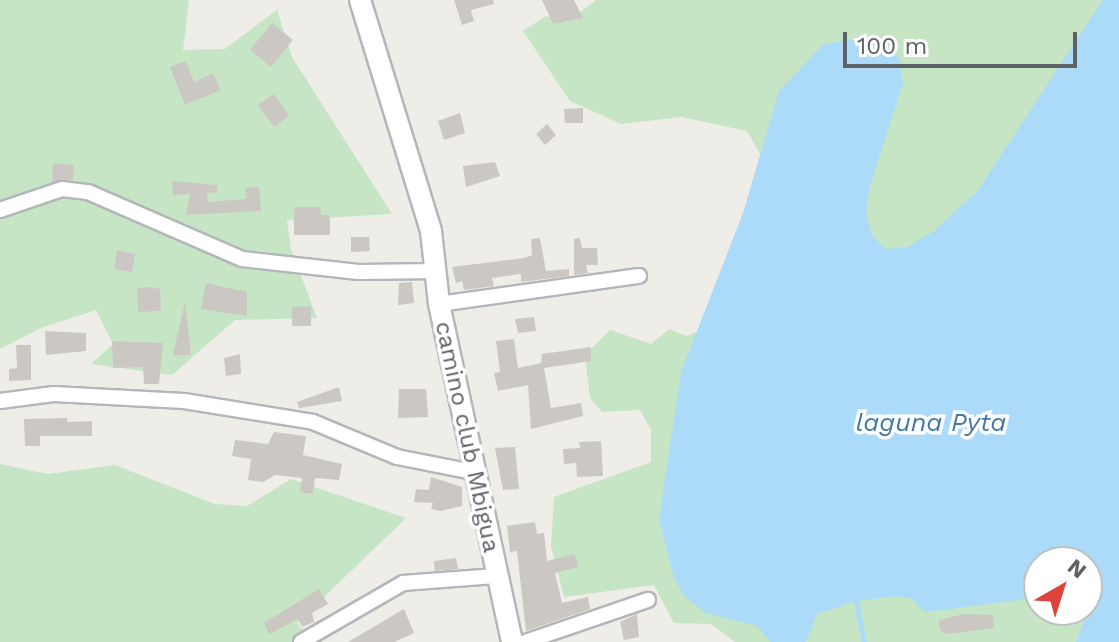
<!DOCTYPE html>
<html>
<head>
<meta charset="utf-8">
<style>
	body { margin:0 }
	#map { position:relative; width:1119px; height:642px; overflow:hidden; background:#efede7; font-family:"Work Sans",sans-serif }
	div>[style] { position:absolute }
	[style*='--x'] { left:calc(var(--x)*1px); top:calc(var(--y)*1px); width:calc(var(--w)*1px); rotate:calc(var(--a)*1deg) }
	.green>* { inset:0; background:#c6e5c5 }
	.water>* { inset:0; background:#acdbfa }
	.stream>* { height:5px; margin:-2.5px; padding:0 2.5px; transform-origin:2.5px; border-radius:2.5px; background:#acdbfa }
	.building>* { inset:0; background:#cbc8c4 }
	.roads { filter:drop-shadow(2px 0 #b4b7ba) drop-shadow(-2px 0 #b4b7ba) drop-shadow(0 2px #b4b7ba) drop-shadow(0 -2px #b4b7ba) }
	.minor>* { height:14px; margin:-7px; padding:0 7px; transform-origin:7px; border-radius:7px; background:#fff }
	.secondary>* { height:20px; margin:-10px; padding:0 10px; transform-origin:10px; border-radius:10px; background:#fff }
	span { translate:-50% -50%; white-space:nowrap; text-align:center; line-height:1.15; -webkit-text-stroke:7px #fff; paint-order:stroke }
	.street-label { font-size:24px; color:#5e6266 }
	.water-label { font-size:26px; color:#4577a4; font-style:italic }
	.north { position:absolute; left:1023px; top:546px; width:80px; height:80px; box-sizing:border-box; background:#fff; border:2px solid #bfc0c2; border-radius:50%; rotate:39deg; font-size:22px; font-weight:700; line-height:32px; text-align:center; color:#5e6266 }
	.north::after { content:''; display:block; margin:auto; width:28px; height:36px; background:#e0433c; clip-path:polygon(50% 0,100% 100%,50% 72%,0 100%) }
	.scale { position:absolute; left:843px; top:32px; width:234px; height:36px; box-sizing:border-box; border:4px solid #5e6266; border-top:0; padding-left:10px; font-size:24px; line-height:28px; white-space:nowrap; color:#5e6266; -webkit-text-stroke:6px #fff; paint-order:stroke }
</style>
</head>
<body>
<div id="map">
	<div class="green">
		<i style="clip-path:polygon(0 0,189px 0,183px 50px,225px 49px,277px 10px,292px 57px,392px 214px,287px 220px,291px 249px,317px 318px,235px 320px,172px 375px,91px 364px,113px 344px,96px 310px,41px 328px,0 349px)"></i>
		<i style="clip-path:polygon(evenodd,596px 0,1119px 0,1119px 642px,735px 642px,711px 624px,674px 623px,654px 585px,564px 597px,551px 546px,554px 497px,651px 462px,651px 430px,640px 410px,602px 412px,590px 398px,585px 355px,610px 330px,651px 344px,670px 329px,686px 336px,707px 328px,765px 163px,747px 131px,681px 117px,621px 124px,570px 101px,523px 31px,546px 16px,567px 22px,596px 0,1039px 562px,1087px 562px,1087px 610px,1039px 610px,1039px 562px)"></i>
		<i style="clip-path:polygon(0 464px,48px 474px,115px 465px,215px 504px,247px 506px,291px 479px,406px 518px,297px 623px,315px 642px,0 642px)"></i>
	</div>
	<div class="water">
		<i style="clip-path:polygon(1103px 0,1119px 0,1119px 642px,1076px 642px,1094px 594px,1087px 562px,1039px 562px,1039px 596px,1028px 599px,924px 612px,912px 599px,897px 596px,856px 601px,817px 614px,806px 642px,770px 642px,757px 626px,706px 613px,685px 597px,674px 578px,659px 519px,681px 372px,743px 213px,779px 91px,824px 44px,849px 40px,881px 45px,899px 58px,903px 84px,870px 185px,866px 214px,872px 235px,885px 249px,907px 247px,934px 231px,978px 190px)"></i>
	</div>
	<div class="stream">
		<i style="--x:856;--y:601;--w:42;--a:79"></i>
	</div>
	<div class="building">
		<i style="clip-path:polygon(454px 0,493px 0,494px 4px,471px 10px,474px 21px,462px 25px)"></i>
		<i style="clip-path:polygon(542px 0,574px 0,583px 18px,553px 24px)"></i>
		<i style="clip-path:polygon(272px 23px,293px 40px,271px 67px,250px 50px)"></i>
		<i style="clip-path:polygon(186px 61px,194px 82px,213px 73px,221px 90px,185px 105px,170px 67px)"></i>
		<i style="clip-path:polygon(274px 94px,289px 116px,274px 127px,258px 105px)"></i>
		<i style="clip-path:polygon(583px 108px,583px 123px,565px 123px,564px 109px)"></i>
		<i style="clip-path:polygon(460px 113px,465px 133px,444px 140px,438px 121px)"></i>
		<i style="clip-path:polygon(547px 124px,556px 135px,545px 145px,536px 134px)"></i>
		<i style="clip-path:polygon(495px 162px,500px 176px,466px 187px,463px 166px)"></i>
		<i style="clip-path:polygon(53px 163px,74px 165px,73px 180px,52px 182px)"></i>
		<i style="clip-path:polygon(172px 181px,217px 185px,217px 192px,207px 193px,208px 202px,246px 199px,245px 188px,259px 187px,261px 211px,186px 215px,190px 194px,173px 195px)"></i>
		<i style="clip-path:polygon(294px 207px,320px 207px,321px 215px,330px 215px,330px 235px,294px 235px)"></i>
		<i style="clip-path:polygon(351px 237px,369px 237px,370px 251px,351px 252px)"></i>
		<i style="clip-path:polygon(540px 238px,546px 271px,569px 269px,569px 276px,521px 282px,521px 274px,534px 272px,492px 278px,494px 286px,464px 290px,462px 281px,456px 283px,452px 267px,524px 258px,532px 255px,531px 239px)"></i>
		<i style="clip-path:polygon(580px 238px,582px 248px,597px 248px,598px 265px,586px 265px,588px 273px,574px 275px,574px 239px)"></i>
		<i style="clip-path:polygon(117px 250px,135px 254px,132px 272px,114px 269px)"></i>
		<i style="clip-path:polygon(412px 282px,414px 303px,398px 305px,399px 283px)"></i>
		<i style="clip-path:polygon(206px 283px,247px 292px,247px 316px,201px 309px)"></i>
		<i style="clip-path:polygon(149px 287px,160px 289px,161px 311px,138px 312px,137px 288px)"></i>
		<i style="clip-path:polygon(185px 302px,191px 355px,173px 355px,175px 346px)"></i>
		<i style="clip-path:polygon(311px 306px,311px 326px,292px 326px,292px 307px)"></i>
		<i style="clip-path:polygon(534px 317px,536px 331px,518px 333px,515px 319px)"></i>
		<i style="clip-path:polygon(45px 331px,86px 333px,86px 351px,46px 355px)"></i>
		<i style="clip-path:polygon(514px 339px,518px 368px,541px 363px,542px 354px,591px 347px,591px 361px,544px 368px,551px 408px,581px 403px,583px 416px,531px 429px,528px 385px,498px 391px,494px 373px,500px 372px,496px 341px)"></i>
		<i style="clip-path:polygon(112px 341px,163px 343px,159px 384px,144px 384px,143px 367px,113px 368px)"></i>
		<i style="clip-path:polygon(16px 345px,31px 345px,31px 380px,9px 381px,9px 369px,17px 368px)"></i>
		<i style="clip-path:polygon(240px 354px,241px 374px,226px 376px,224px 358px)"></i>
		<i style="clip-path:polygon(339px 387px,342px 401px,299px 408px,297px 402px)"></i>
		<i style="clip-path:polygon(399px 389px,426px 389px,428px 417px,398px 418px)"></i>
		<i style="clip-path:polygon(67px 418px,67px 422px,92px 421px,92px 436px,40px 436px,40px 446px,25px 446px,24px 419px)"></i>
		<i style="clip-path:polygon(274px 432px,306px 436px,303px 455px,342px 464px,339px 480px,315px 478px,313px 494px,300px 492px,302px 478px,275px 475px,263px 482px,248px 480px,251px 459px,232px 456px,235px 440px,268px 444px)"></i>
		<i style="clip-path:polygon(601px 441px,603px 476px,577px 477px,576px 463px,564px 464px,563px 449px,580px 448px,579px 442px)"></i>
		<i style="clip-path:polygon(515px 447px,519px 489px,503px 490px,495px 448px)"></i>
		<i style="clip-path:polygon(431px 477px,462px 487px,462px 506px,441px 511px,431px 509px,433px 503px,414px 502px,416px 489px,429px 490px)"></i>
		<i style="clip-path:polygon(535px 522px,537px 534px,544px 533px,547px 561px,575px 554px,578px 567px,555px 573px,562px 603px,588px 597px,590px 609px,526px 631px,517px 551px,510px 552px,507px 526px)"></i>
		<i style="clip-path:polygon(456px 558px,458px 569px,435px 571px,434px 561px)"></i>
		<i style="clip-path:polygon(319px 589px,328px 604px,312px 613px,314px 622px,302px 627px,298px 619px,269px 634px,264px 623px)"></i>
		<i style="clip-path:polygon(404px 609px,414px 633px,394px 642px,348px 642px)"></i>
		<i style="clip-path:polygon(637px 614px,639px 637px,624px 640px,620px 622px)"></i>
		<i style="clip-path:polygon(964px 614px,993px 615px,994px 628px,947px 634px,940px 630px,939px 620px)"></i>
	</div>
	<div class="roads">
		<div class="minor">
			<i style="--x:0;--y:210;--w:65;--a:-18.7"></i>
			<i style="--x:62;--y:189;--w:26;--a:7"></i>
			<i style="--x:88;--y:192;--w:168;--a:23.5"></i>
			<i style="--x:242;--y:259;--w:117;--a:6.4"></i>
			<i style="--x:358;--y:272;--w:79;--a:-0.7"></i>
			<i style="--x:439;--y:304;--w:202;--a:-8"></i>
			<i style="--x:0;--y:401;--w:54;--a:-7.4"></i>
			<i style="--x:54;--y:394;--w:130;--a:3.1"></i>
			<i style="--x:184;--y:401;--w:131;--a:9.2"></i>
			<i style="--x:313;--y:422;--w:91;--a:22.6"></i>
			<i style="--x:397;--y:457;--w:83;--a:11.2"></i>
			<i style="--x:301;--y:642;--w:118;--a:-30"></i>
			<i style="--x:403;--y:583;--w:93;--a:-4.3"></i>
			<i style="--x:525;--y:642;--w:130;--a:-18.9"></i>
		</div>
		<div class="secondary">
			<i style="--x:360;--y:0;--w:242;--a:72.9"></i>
			<i style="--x:431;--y:231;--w:73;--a:83.7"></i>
			<i style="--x:439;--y:304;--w:346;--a:77.8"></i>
		</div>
	</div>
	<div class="street-label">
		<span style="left:467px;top:437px;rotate:78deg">camino club Mbigua</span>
	</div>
	<div class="water-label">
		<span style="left:931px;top:423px">laguna Pyta</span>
	</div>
	<div class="north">N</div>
	<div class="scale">100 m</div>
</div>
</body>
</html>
